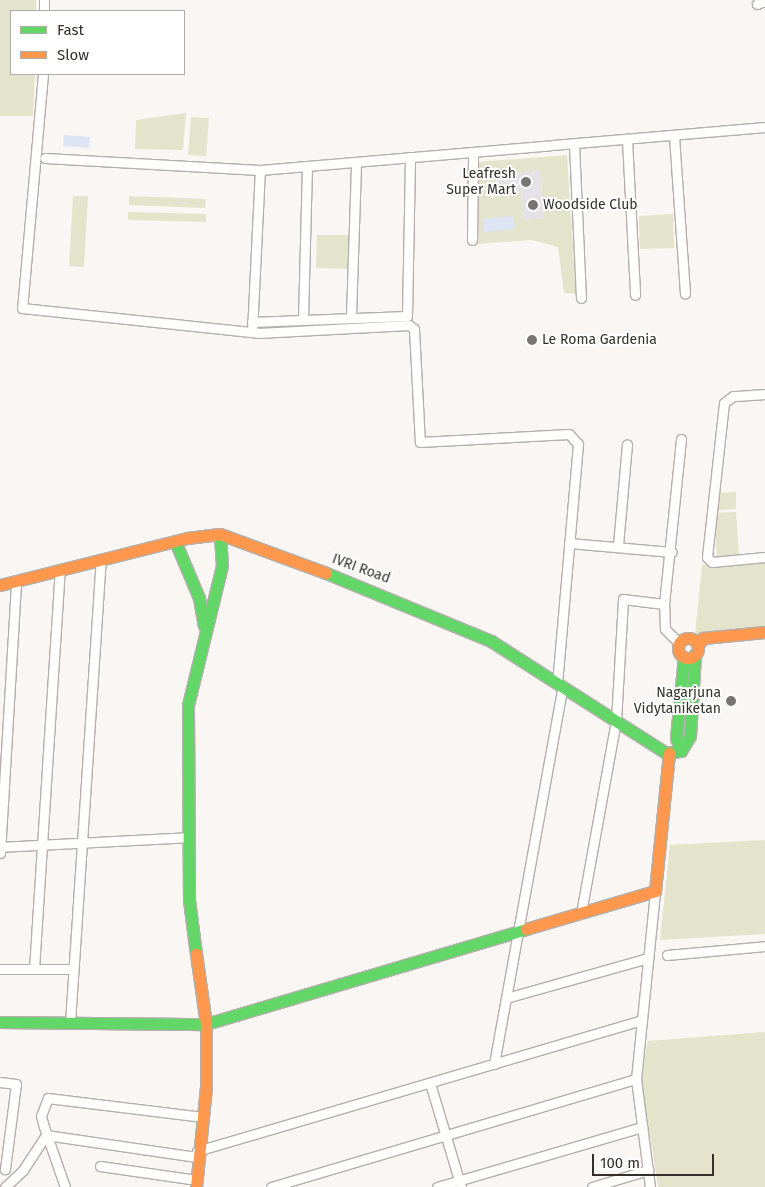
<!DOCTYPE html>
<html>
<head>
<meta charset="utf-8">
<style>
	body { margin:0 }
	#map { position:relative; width:765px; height:1187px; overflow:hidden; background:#faf6f3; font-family:"Fira Sans",sans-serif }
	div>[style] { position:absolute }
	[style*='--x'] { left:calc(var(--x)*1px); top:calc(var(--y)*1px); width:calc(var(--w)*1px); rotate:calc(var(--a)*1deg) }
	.green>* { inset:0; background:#e3e4cb }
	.water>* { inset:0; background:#dce4f5 }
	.building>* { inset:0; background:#e5e2e7 }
	.roads { filter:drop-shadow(1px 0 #b3afac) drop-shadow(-1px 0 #b3afac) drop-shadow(0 1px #b3afac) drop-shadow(0 -1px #b3afac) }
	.street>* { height:9px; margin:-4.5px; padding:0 4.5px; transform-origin:4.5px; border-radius:4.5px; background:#fefefd }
	.fast>* { height:11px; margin:-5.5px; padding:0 5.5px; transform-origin:5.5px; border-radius:5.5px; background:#63d668 }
	.slow>* { height:11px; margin:-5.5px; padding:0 5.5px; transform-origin:5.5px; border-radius:5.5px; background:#ff974d }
	.slow>.ring { margin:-5.5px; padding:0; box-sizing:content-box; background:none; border:11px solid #ff974d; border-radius:50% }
	.dots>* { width:14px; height:14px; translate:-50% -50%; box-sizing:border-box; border:2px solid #fff; border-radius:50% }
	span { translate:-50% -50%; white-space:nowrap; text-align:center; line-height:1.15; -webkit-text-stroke:4px #fff; paint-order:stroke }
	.poi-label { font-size:14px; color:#342f2c }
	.right { translate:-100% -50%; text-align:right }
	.left { translate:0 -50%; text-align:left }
	.street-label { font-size:14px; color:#342f2c }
	.legend { position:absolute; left:10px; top:10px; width:175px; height:65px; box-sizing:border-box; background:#fff; border:1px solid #aeacab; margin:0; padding:6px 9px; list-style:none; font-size:15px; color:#342f2c }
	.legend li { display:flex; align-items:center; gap:10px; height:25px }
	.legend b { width:25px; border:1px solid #aeacab }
	.scale { position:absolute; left:592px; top:1154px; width:122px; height:22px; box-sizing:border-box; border:2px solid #342f2c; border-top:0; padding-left:6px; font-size:15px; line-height:18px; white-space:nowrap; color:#342f2c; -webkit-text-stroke:4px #fff; paint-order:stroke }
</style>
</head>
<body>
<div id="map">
	<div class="green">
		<i style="clip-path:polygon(0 0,36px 0,36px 11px,11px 11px,11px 74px,35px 74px,33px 116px,0 116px)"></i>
		<i style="clip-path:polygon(186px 113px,183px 150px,135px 149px,136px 120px)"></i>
		<i style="clip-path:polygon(191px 117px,209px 118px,206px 156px,188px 155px)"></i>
		<i style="clip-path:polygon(evenodd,567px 155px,576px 294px,564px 293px,558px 247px,532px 240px,477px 244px,478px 162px,567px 155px,540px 170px,544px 218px,524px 220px,521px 191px,498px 193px,496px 175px,540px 170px)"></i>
		<i style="clip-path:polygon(73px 196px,88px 196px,84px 267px,69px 266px)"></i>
		<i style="clip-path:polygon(129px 196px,206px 199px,205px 208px,129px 205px)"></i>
		<i style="clip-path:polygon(128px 212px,206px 214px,206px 222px,128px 220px)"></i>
		<i style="clip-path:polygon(673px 214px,674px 248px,640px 249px,639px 216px)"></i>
		<i style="clip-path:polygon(317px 235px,351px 235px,350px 269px,316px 268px)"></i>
		<i style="clip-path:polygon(736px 492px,736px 509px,718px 510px,717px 493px)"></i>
		<i style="clip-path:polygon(736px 512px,739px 555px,717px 557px,714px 513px)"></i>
		<i style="clip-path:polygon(765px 562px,765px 629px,695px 635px,702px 565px)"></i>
		<i style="clip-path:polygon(765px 840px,765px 934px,660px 940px,670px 845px)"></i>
		<i style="clip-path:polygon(765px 1032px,765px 1187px,658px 1187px,641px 1078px,648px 1041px)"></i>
	</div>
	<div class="water">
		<i style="clip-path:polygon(64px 135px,90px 137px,89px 148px,63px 146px)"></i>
		<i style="clip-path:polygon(513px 216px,514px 229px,484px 232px,483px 219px)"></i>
	</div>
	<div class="building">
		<i style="clip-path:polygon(540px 170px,544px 218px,524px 220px,521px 191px,497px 193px,496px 175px)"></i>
	</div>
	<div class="roads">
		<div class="street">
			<i style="--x:757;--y:4;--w:9;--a:-21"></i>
			<i style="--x:44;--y:11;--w:11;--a:-90"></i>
			<i style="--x:43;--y:74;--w:235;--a:95.1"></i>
			<i style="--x:22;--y:308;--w:237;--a:6"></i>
			<i style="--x:258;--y:333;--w:151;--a:-3"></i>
			<i style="--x:409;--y:325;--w:6;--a:39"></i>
			<i style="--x:414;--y:329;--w:113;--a:87"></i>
			<i style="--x:420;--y:442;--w:149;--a:-3.1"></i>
			<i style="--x:569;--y:434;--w:13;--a:48"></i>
			<i style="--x:578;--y:444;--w:240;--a:95"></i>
			<i style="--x:674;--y:136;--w:158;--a:86"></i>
			<i style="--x:627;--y:140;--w:155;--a:87"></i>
			<i style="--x:574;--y:144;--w:154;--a:87.4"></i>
			<i style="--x:45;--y:158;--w:215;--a:3.2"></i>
			<i style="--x:260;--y:170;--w:507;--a:-4.87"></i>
			<i style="--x:307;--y:166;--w:154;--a:91.5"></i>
			<i style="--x:303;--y:320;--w:104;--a:-2.2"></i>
			<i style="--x:407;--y:316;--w:159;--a:-88.9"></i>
			<i style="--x:472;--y:240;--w:88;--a:-89.3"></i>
			<i style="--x:351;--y:316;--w:154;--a:-88.1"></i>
			<i style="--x:252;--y:322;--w:51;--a:-2.2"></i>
			<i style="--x:252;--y:332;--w:162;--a:-87.2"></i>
			<i style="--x:765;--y:394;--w:32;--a:176"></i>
			<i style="--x:733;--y:396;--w:11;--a:142"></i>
			<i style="--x:724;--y:403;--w:155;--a:96.3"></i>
			<i style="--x:707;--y:557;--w:7;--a:45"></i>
			<i style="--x:712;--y:562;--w:53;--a:-5.4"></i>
			<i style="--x:569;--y:543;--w:103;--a:5"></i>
			<i style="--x:618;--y:545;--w:101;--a:-84.9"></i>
			<i style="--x:679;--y:643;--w:20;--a:-135"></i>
			<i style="--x:665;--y:629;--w:25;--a:-92"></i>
			<i style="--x:664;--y:604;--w:166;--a:-84.1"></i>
			<i style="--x:0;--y:847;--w:188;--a:-3"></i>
			<i style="--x:0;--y:853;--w:272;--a:-86.6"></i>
			<i style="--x:581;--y:913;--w:195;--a:-79.7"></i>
			<i style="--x:616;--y:721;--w:122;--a:-86.7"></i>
			<i style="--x:623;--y:599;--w:41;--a:7"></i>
			<i style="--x:667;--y:955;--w:98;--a:-5.2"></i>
			<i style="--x:0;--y:969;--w:72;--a:0"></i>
			<i style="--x:34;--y:969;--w:400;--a:-86.3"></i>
			<i style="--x:506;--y:998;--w:148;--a:-15.7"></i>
			<i style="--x:70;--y:1023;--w:465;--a:-86.2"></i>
			<i style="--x:494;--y:1064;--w:384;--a:-79.7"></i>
			<i style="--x:0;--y:1082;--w:16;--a:7"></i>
			<i style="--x:16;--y:1084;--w:86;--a:97.4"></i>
			<i style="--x:430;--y:1083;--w:109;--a:73.4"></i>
			<i style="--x:46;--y:1135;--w:152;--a:8.3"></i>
			<i style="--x:197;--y:1151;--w:464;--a:-16.4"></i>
			<i style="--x:100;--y:1166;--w:98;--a:8.2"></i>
			<i style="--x:5;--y:1187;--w:25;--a:-43"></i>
			<i style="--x:23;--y:1170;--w:42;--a:-56.7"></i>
			<i style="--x:65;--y:1187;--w:64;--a:-109.3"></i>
			<i style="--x:44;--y:1127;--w:11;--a:-105"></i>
			<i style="--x:41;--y:1116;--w:19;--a:-69"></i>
			<i style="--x:48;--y:1098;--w:156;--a:7"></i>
			<i style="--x:271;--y:1187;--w:381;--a:-16.5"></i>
			<i style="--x:437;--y:1187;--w:214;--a:-16.3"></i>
			<i style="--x:592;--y:1187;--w:59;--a:-16.9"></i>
			<i style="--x:650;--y:1187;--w:109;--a:-97.4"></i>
			<i style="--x:636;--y:1079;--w:189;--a:-84.2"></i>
		</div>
		<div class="fast">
			<i style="--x:175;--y:541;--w:62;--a:67.2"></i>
			<i style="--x:199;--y:598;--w:28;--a:80"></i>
			<i style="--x:326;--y:573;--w:178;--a:22.4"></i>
			<i style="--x:491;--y:641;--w:208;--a:32.6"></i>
			<i style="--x:666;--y:753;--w:15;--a:-8"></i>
			<i style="--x:681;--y:751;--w:17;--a:-59"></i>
			<i style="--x:690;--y:736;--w:82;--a:-86.5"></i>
			<i style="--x:681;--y:751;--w:14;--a:-111"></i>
			<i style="--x:676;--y:738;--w:81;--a:-84.4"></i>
			<i style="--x:196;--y:954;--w:54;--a:-97.4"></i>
			<i style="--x:189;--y:900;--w:195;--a:-90.3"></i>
			<i style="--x:188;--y:705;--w:144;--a:-76.3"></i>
			<i style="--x:222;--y:565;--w:31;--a:-94"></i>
			<i style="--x:0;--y:1022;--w:206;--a:0.6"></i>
			<i style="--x:206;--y:1024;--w:334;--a:-16.5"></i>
		</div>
		<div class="slow">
			<i style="--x:0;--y:585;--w:193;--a:-14.1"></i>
			<i style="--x:187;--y:538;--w:33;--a:-7"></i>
			<i style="--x:220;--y:534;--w:113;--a:20.2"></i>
			<i class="ring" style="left:678px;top:638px;width:9px;height:9px"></i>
			<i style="--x:698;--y:645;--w:9;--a:-54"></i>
			<i style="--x:703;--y:638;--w:62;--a:-5.5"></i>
			<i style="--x:526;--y:929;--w:134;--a:-16.4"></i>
			<i style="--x:655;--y:891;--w:139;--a:-84.2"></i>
			<i style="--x:196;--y:1187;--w:101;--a:-84.3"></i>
			<i style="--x:206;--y:1086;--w:62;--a:-90"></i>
			<i style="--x:206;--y:1024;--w:71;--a:-98.1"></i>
		</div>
	</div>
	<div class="dots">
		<i style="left:526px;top:182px;background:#797572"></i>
		<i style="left:533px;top:205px;background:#797572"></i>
		<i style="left:532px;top:340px;background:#797572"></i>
		<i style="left:731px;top:701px;background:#797572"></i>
	</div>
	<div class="poi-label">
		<span class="right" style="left:516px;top:182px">Leafresh<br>Super Mart</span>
		<span class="left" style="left:543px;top:205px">Woodside Club</span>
		<span class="left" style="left:542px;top:340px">Le Roma Gardenia</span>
		<span class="right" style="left:721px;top:701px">Nagarjuna<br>Vidytaniketan</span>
	</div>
	<div class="street-label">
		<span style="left:361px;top:569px;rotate:20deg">IVRI Road</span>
	</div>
	<ul class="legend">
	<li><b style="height:6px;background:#63d668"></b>Fast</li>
	<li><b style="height:6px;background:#ff974d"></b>Slow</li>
	</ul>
	<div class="scale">100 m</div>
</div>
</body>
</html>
